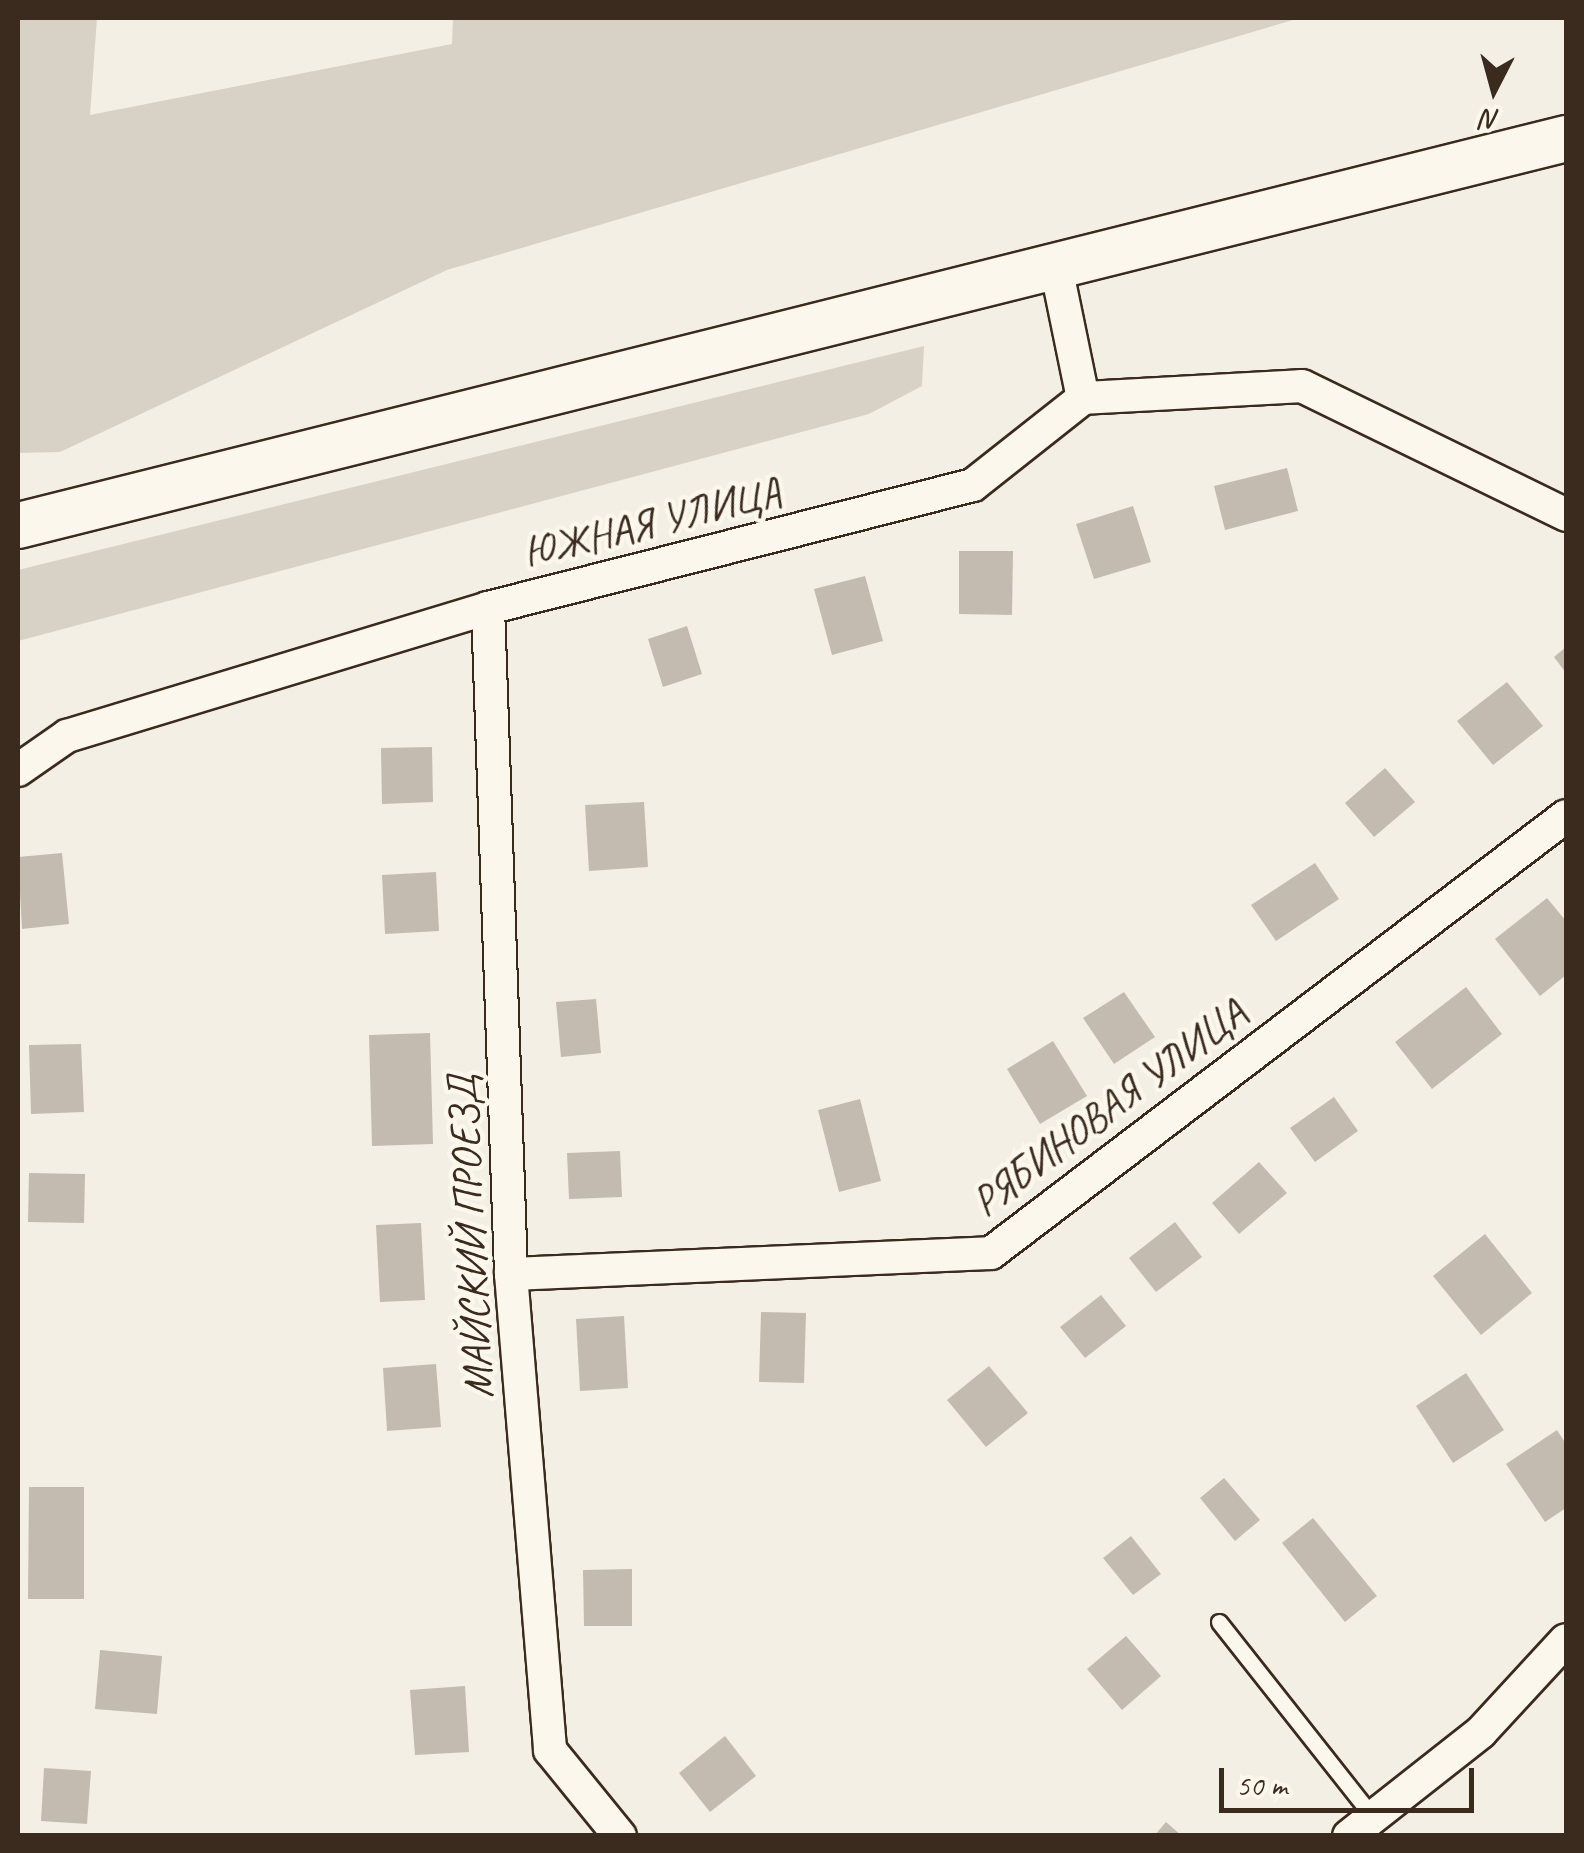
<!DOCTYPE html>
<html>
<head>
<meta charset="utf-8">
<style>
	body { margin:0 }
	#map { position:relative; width:1584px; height:1853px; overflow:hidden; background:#f3efe4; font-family:Caveat,sans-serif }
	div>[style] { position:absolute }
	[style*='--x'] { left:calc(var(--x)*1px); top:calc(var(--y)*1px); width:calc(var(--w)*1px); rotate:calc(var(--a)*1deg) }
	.green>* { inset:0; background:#d8d1c6 }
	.building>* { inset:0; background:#c3bbb0 }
	.roads { filter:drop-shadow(2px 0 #3b2a1e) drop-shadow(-2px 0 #3b2a1e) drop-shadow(0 2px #3b2a1e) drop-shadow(0 -2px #3b2a1e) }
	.lane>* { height:15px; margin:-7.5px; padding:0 7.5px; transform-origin:7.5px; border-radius:7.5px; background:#fbf7ec }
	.street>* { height:32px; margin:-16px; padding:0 16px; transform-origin:16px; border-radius:16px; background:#fbf7ec }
	.secondary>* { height:45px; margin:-22.5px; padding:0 22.5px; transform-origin:22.5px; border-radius:22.5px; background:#fbf7ec }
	span { translate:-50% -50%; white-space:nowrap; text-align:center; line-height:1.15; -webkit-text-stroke:9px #fbf7ec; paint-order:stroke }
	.street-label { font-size:42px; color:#3b2a1e }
	.frame { position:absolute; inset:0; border:20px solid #3b2a1e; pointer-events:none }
	.north { position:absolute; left:1444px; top:40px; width:100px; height:100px; -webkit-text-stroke:8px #fbf7ec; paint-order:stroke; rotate:186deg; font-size:28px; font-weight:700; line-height:40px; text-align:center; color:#3b2a1e }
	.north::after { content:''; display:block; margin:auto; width:35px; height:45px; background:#3b2a1e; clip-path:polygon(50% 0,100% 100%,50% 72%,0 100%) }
	.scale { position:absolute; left:1219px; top:1768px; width:255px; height:45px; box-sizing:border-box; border:5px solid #3b2a1e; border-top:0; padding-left:12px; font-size:30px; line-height:35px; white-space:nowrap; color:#3b2a1e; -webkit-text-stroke:8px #fbf7ec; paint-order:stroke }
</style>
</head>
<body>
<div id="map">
	<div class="green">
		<i style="clip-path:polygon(18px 18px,97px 18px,90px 115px,452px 44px,453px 18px,1300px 18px,447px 270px,60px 452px,18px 453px)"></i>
		<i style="clip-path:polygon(924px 346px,922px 386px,869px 414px,18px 641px,18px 570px)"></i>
	</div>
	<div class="building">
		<i style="clip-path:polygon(1287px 468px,1298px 511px,1225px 530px,1214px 486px)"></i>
		<i style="clip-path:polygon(1133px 506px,1151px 562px,1094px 579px,1076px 524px)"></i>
		<i style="clip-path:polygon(959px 551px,1013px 551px,1012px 615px,959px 614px)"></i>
		<i style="clip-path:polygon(865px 576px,883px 641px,832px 655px,814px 589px)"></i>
		<i style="clip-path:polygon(687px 626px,702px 674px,663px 687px,648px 639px)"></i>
		<i style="clip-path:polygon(1566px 647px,1566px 673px,1554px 657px)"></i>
		<i style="clip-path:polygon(1507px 682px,1543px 726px,1493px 765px,1457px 721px)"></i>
		<i style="clip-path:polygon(432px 747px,433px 802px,382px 804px,381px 748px)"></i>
		<i style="clip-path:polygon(1385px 768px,1415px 802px,1374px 837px,1345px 803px)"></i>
		<i style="clip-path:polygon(644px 802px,648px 867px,589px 871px,585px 805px)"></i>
		<i style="clip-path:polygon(62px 853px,69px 924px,22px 929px,18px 857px)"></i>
		<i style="clip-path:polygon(1315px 863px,1339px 899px,1276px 941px,1251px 905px)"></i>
		<i style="clip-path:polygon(436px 872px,439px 931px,385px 934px,382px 875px)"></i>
		<i style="clip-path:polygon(1547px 898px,1566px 921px,1566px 975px,1540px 996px,1495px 939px)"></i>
		<i style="clip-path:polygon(1466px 987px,1502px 1034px,1432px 1089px,1395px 1042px)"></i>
		<i style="clip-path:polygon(1124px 992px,1155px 1037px,1114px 1064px,1083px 1018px)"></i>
		<i style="clip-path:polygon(596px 999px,601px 1053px,561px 1057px,556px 1002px)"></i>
		<i style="clip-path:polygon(430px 1033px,433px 1144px,372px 1146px,369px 1035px)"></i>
		<i style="clip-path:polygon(1053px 1041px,1087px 1096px,1040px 1124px,1007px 1069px)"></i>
		<i style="clip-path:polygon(81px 1044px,84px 1112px,31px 1114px,29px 1045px)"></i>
		<i style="clip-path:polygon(1334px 1097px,1358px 1131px,1315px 1162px,1290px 1128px)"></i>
		<i style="clip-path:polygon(860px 1099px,881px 1181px,839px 1192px,818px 1110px)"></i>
		<i style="clip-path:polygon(620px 1151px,622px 1197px,569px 1199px,567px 1153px)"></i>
		<i style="clip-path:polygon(1259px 1162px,1287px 1193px,1239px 1234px,1212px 1203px)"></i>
		<i style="clip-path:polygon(29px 1173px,85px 1174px,84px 1223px,28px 1222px)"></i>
		<i style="clip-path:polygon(1175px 1222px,1202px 1257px,1156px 1292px,1129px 1258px)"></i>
		<i style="clip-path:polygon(421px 1223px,425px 1300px,380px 1302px,376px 1225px)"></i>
		<i style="clip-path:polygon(1485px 1234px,1532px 1293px,1481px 1335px,1433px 1276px)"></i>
		<i style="clip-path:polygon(1101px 1295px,1126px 1326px,1085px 1358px,1060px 1327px)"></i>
		<i style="clip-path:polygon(761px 1312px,806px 1313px,804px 1383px,759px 1382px)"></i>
		<i style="clip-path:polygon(624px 1316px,628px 1388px,580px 1391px,576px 1319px)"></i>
		<i style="clip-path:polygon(436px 1364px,441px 1427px,387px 1431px,383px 1368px)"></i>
		<i style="clip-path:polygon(989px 1366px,1028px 1413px,986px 1447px,947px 1400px)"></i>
		<i style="clip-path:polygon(1466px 1373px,1504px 1430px,1453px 1463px,1416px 1406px)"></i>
		<i style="clip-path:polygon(1557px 1430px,1566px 1444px,1566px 1508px,1545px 1522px,1506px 1464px)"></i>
		<i style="clip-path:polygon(1224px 1478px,1260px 1520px,1235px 1541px,1200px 1498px)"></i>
		<i style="clip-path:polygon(29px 1487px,84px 1487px,84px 1599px,28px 1599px)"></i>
		<i style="clip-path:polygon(1313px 1518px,1377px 1596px,1345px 1622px,1282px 1543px)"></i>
		<i style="clip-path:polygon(1131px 1536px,1161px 1574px,1133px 1595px,1103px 1558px)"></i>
		<i style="clip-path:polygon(632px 1569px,632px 1626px,584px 1626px,583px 1570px)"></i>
		<i style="clip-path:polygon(1126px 1636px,1161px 1676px,1122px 1710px,1087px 1669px)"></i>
		<i style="clip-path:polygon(100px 1650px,162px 1656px,157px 1714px,95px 1709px)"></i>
		<i style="clip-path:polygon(465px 1686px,469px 1752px,415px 1755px,410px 1690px)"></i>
		<i style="clip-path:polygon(725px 1736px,756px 1776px,710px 1812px,679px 1773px)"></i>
		<i style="clip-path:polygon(44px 1768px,91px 1771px,87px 1824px,41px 1821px)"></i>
		<i style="clip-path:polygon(1166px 1822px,1182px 1836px,1154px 1836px)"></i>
	</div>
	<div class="roads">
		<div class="lane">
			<i style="--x:1219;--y:1622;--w:248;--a:51.7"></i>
		</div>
		<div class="street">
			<i style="--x:1055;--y:262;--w:139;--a:78.4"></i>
			<i style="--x:488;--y:608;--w:666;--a:88.02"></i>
			<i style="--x:511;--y:1274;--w:478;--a:85.3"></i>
			<i style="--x:550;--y:1750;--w:111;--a:50.9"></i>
			<i style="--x:18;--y:770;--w:60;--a:-34.8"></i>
			<i style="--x:67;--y:736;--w:440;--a:-16.9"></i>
			<i style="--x:488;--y:608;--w:500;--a:-14.23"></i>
			<i style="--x:973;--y:485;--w:140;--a:-38.3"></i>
			<i style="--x:1083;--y:398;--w:219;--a:-3.1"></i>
			<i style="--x:1302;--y:386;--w:294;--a:26"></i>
			<i style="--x:511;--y:1274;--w:480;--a:-2.5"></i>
			<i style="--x:991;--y:1253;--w:722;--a:-37.23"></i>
			<i style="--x:1349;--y:1836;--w:168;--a:-38.2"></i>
			<i style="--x:1481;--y:1732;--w:125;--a:-47.3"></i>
		</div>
		<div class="secondary">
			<i style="--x:18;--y:525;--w:1596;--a:-14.04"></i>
		</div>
	</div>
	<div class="street-label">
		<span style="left:652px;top:523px;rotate:-14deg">ЮЖНАЯ УЛИЦА</span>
		<span style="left:1109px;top:1108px;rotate:-37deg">РЯБИНОВАЯ УЛИЦА</span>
		<span style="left:471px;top:1237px;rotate:-93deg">МАЙСКИЙ ПРОЕЗД</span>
	</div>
	<div class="frame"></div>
	<div class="north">N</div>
	<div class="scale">50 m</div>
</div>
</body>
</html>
